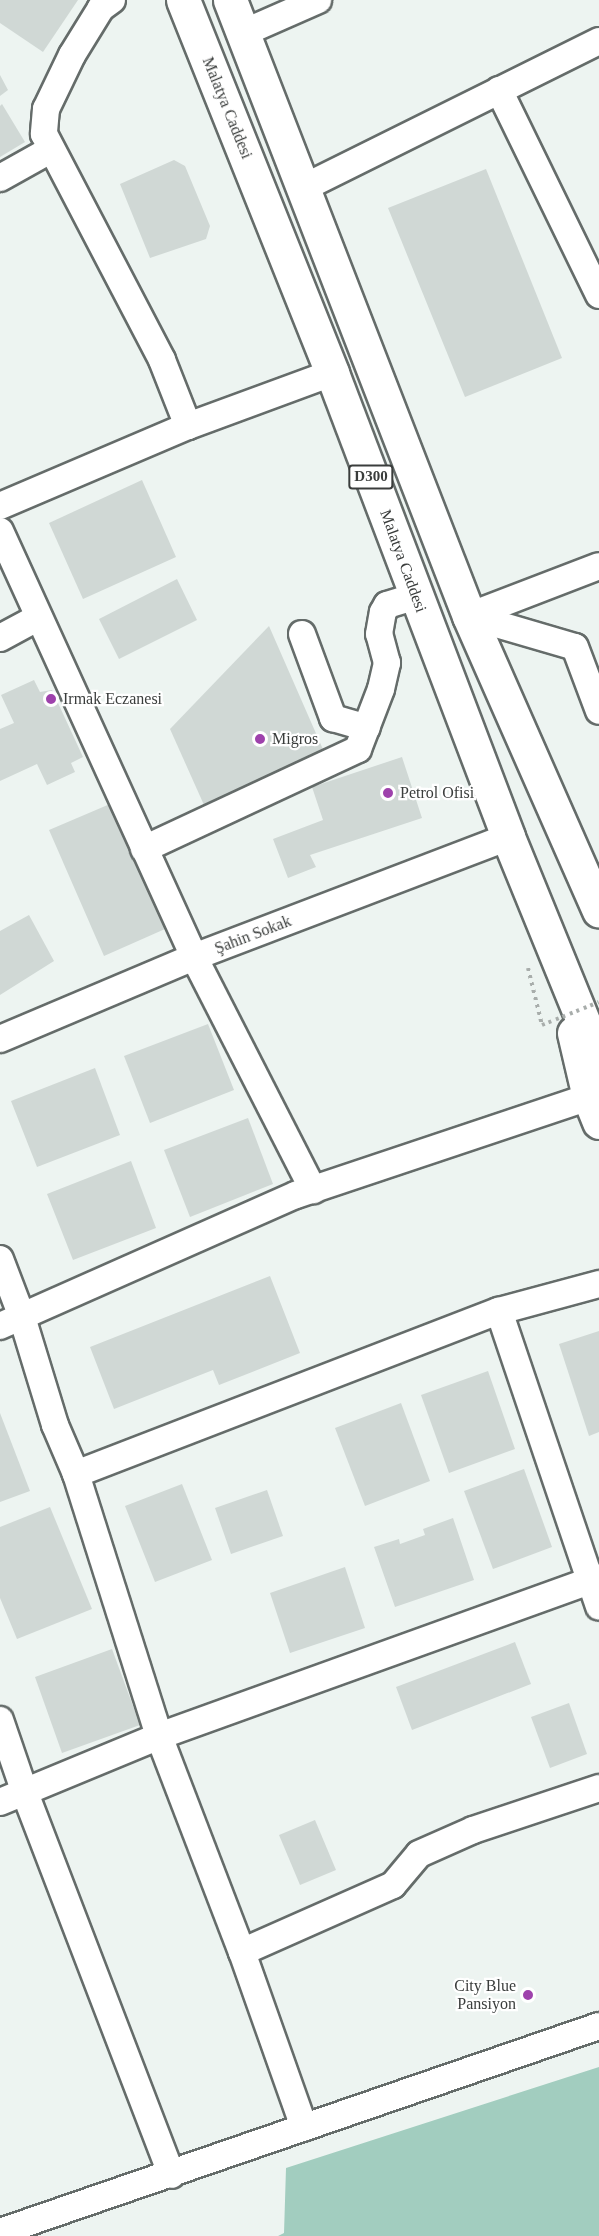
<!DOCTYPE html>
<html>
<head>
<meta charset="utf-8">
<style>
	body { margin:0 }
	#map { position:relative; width:599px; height:2236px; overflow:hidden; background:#edf4f1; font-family:"Times New Roman",serif }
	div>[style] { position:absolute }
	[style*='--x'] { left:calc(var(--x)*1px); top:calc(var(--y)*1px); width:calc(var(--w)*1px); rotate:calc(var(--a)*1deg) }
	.green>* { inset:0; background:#a2cdbf }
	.building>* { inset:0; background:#d0d8d5 }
	.path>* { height:4px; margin-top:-2px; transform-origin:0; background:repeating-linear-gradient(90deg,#a8adab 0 3px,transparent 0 7.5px) }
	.roads { filter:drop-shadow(2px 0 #656c6a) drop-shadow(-2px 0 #656c6a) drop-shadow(0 2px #656c6a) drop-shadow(0 -2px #656c6a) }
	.minor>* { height:26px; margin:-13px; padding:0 13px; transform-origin:13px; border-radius:13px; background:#fff }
	.highway>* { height:33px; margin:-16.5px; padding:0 16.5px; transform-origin:16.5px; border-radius:16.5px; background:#fff }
	.path-bridge>* { height:4px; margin-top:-2px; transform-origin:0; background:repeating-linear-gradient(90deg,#a8adab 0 3px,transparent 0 7.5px) }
	.dots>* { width:16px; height:16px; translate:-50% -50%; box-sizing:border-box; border:3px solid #fff; border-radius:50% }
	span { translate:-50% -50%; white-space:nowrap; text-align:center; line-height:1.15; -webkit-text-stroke:4.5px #fff; paint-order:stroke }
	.shield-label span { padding:2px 4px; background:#fff; border:2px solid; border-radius:4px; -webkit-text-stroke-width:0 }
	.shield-label { font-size:15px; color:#3a3d3c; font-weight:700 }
	.street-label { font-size:16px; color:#3a3d3c }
	.poi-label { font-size:16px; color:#3a3d3c }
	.left { translate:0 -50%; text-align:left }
	.right { translate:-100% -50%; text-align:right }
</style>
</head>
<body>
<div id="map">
	<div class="green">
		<i style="clip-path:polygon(599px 2067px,599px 2236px,278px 2236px,284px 2233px,286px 2168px)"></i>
	</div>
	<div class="building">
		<i style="clip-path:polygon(0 0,78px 0,43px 52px,0 23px)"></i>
		<i style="clip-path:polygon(0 75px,8px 90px,0 96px)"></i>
		<i style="clip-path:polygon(2px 104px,25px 142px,0 157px,0 106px)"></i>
		<i style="clip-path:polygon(174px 160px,185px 166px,210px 226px,206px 239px,150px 258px,120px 184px)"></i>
		<i style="clip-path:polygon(486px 169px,562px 358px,465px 397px,388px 208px)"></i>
		<i style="clip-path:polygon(142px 480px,176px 557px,83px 599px,49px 523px)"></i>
		<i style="clip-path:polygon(177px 579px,197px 620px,119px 659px,99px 619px)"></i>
		<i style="clip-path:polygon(269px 626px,325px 754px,204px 805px,170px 729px)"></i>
		<i style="clip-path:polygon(34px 680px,40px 692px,52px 690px,83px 757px,71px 763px,75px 772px,47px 785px,37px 764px,0 781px,0 729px,14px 723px,1px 695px)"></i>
		<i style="clip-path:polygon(402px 757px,422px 818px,310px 855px,316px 867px,288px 878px,273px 839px,323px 820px,312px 787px)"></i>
		<i style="clip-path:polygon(110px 804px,165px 929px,104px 956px,49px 830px)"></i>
		<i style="clip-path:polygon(29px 915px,54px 961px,0 995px,0 931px)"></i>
		<i style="clip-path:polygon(208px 1024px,234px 1090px,150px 1123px,124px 1056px)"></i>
		<i style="clip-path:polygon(95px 1068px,120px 1135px,37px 1167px,11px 1101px)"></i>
		<i style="clip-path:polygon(248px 1118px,273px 1184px,190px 1217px,164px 1150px)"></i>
		<i style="clip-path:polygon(131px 1161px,156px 1228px,73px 1260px,47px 1194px)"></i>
		<i style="clip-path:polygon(270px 1276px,300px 1353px,219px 1385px,213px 1370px,114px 1409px,90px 1347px)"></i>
		<i style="clip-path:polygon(599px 1331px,599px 1432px,589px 1436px,559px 1344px)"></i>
		<i style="clip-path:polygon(488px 1371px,515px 1449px,449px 1473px,421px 1395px)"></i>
		<i style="clip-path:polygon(401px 1403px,430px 1481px,365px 1506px,335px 1428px)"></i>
		<i style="clip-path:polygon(0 1413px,30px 1491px,0 1502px)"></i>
		<i style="clip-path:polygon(524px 1469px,552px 1547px,493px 1569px,464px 1491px)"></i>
		<i style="clip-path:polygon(182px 1484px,212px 1560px,155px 1582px,125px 1506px)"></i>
		<i style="clip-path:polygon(267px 1490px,283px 1536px,231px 1554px,215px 1508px)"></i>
		<i style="clip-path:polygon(50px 1507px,92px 1609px,17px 1639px,0 1598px,0 1527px)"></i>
		<i style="clip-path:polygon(453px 1518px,474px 1580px,395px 1607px,374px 1547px,399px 1539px,400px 1544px,425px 1535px,423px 1529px)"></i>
		<i style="clip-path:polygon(345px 1567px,365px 1628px,290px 1653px,270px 1593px)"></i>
		<i style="clip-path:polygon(515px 1642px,531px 1684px,412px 1730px,396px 1687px)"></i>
		<i style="clip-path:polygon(112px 1649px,140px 1725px,62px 1753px,35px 1677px)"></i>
		<i style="clip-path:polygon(569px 1703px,587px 1754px,550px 1768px,531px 1717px)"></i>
		<i style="clip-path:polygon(315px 1820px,336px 1870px,300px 1885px,279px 1835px)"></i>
	</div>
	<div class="path">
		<i style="--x:528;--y:968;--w:59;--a:76.2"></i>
	</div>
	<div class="roads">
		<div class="minor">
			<i style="--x:112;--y:0;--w:14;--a:144"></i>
			<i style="--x:101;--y:8;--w:55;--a:121.7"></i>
			<i style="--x:72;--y:55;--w:60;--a:115.7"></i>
			<i style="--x:46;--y:109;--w:25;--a:95"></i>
			<i style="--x:44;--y:134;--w:255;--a:62.4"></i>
			<i style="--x:162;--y:360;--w:71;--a:68.5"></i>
			<i style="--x:243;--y:33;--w:82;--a:-23.7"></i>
			<i style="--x:499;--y:90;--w:228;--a:64"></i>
			<i style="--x:0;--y:178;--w:57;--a:-29.2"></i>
			<i style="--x:301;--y:189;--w:333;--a:-26.4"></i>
			<i style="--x:0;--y:506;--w:204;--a:-23.1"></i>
			<i style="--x:188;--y:426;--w:153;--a:-20.2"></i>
			<i style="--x:0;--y:531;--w:468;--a:65.5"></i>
			<i style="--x:194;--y:957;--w:262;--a:62.9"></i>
			<i style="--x:469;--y:616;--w:110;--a:16.3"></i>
			<i style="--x:575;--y:647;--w:68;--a:69.4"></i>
			<i style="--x:469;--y:616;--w:139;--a:-21"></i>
			<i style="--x:302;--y:634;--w:90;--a:69.7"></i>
			<i style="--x:333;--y:718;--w:35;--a:16"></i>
			<i style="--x:0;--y:638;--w:44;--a:-28.3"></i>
			<i style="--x:144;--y:849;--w:236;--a:-25"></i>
			<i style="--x:358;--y:749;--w:64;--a:-69"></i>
			<i style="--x:381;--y:689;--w:27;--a:-77"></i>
			<i style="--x:387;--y:663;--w:30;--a:-105"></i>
			<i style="--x:379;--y:634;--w:22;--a:-80"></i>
			<i style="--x:383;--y:612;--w:8;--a:-60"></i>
			<i style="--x:387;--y:605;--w:30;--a:-17"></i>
			<i style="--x:0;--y:1039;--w:211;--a:-22.9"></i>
			<i style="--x:194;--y:957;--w:336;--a:-20.9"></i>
			<i style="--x:0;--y:1259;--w:62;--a:69.2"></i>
			<i style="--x:22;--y:1317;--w:113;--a:73"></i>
			<i style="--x:55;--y:1425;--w:53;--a:66.8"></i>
			<i style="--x:76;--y:1474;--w:275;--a:72.4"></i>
			<i style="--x:159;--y:1736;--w:231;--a:69"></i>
			<i style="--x:242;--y:1952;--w:186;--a:70.5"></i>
			<i style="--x:499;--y:1311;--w:312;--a:71.3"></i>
			<i style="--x:0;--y:1326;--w:324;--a:-23.9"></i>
			<i style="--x:296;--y:1195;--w:309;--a:-18.5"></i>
			<i style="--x:76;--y:1474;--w:453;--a:-21.1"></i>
			<i style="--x:499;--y:1311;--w:104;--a:-15.1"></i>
			<i style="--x:0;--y:1720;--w:77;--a:71.1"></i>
			<i style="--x:25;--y:1793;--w:409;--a:69"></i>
			<i style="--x:0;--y:1802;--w:172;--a:-22.5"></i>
			<i style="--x:159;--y:1736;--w:468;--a:-19.8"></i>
			<i style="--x:242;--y:1952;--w:165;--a:-23.9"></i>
			<i style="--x:393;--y:1885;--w:40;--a:-50"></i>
			<i style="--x:419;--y:1854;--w:59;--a:-24"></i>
			<i style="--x:473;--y:1830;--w:133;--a:-18.4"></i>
			<i style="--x:0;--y:2232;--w:633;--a:-18.98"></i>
		</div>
		<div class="highway">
			<i style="--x:183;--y:0;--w:402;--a:68.2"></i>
			<i style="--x:332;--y:373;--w:496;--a:69.2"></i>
			<i style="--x:508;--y:837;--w:241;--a:67.8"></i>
			<i style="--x:230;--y:0;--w:661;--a:68.79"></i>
			<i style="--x:469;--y:616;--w:322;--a:66.2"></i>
			<i style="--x:574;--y:1033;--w:66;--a:76.8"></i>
			<i style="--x:589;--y:1097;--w:27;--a:68"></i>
		</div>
	</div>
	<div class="path-bridge">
		<i style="--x:542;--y:1025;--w:61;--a:-22"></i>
	</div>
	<div class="dots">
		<i style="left:51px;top:699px;background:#9e42ac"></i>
		<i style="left:260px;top:739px;background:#9e42ac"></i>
		<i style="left:388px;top:793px;background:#9e42ac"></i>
		<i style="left:528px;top:1995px;background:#9e42ac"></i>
	</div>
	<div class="shield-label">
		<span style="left:371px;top:477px">D300</span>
	</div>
	<div class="street-label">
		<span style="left:227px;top:108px;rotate:68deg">Malatya Caddesi</span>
		<span style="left:403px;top:561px;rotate:70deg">Malatya Caddesi</span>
		<span style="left:253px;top:935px;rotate:-21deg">Şahin Sokak</span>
	</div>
	<div class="poi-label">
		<span class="left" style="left:63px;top:699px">Irmak Eczanesi</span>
		<span class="left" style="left:272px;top:739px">Migros</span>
		<span class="left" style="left:400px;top:793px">Petrol Ofisi</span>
		<span class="right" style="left:516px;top:1995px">City Blue<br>Pansiyon</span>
	</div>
</div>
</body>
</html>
